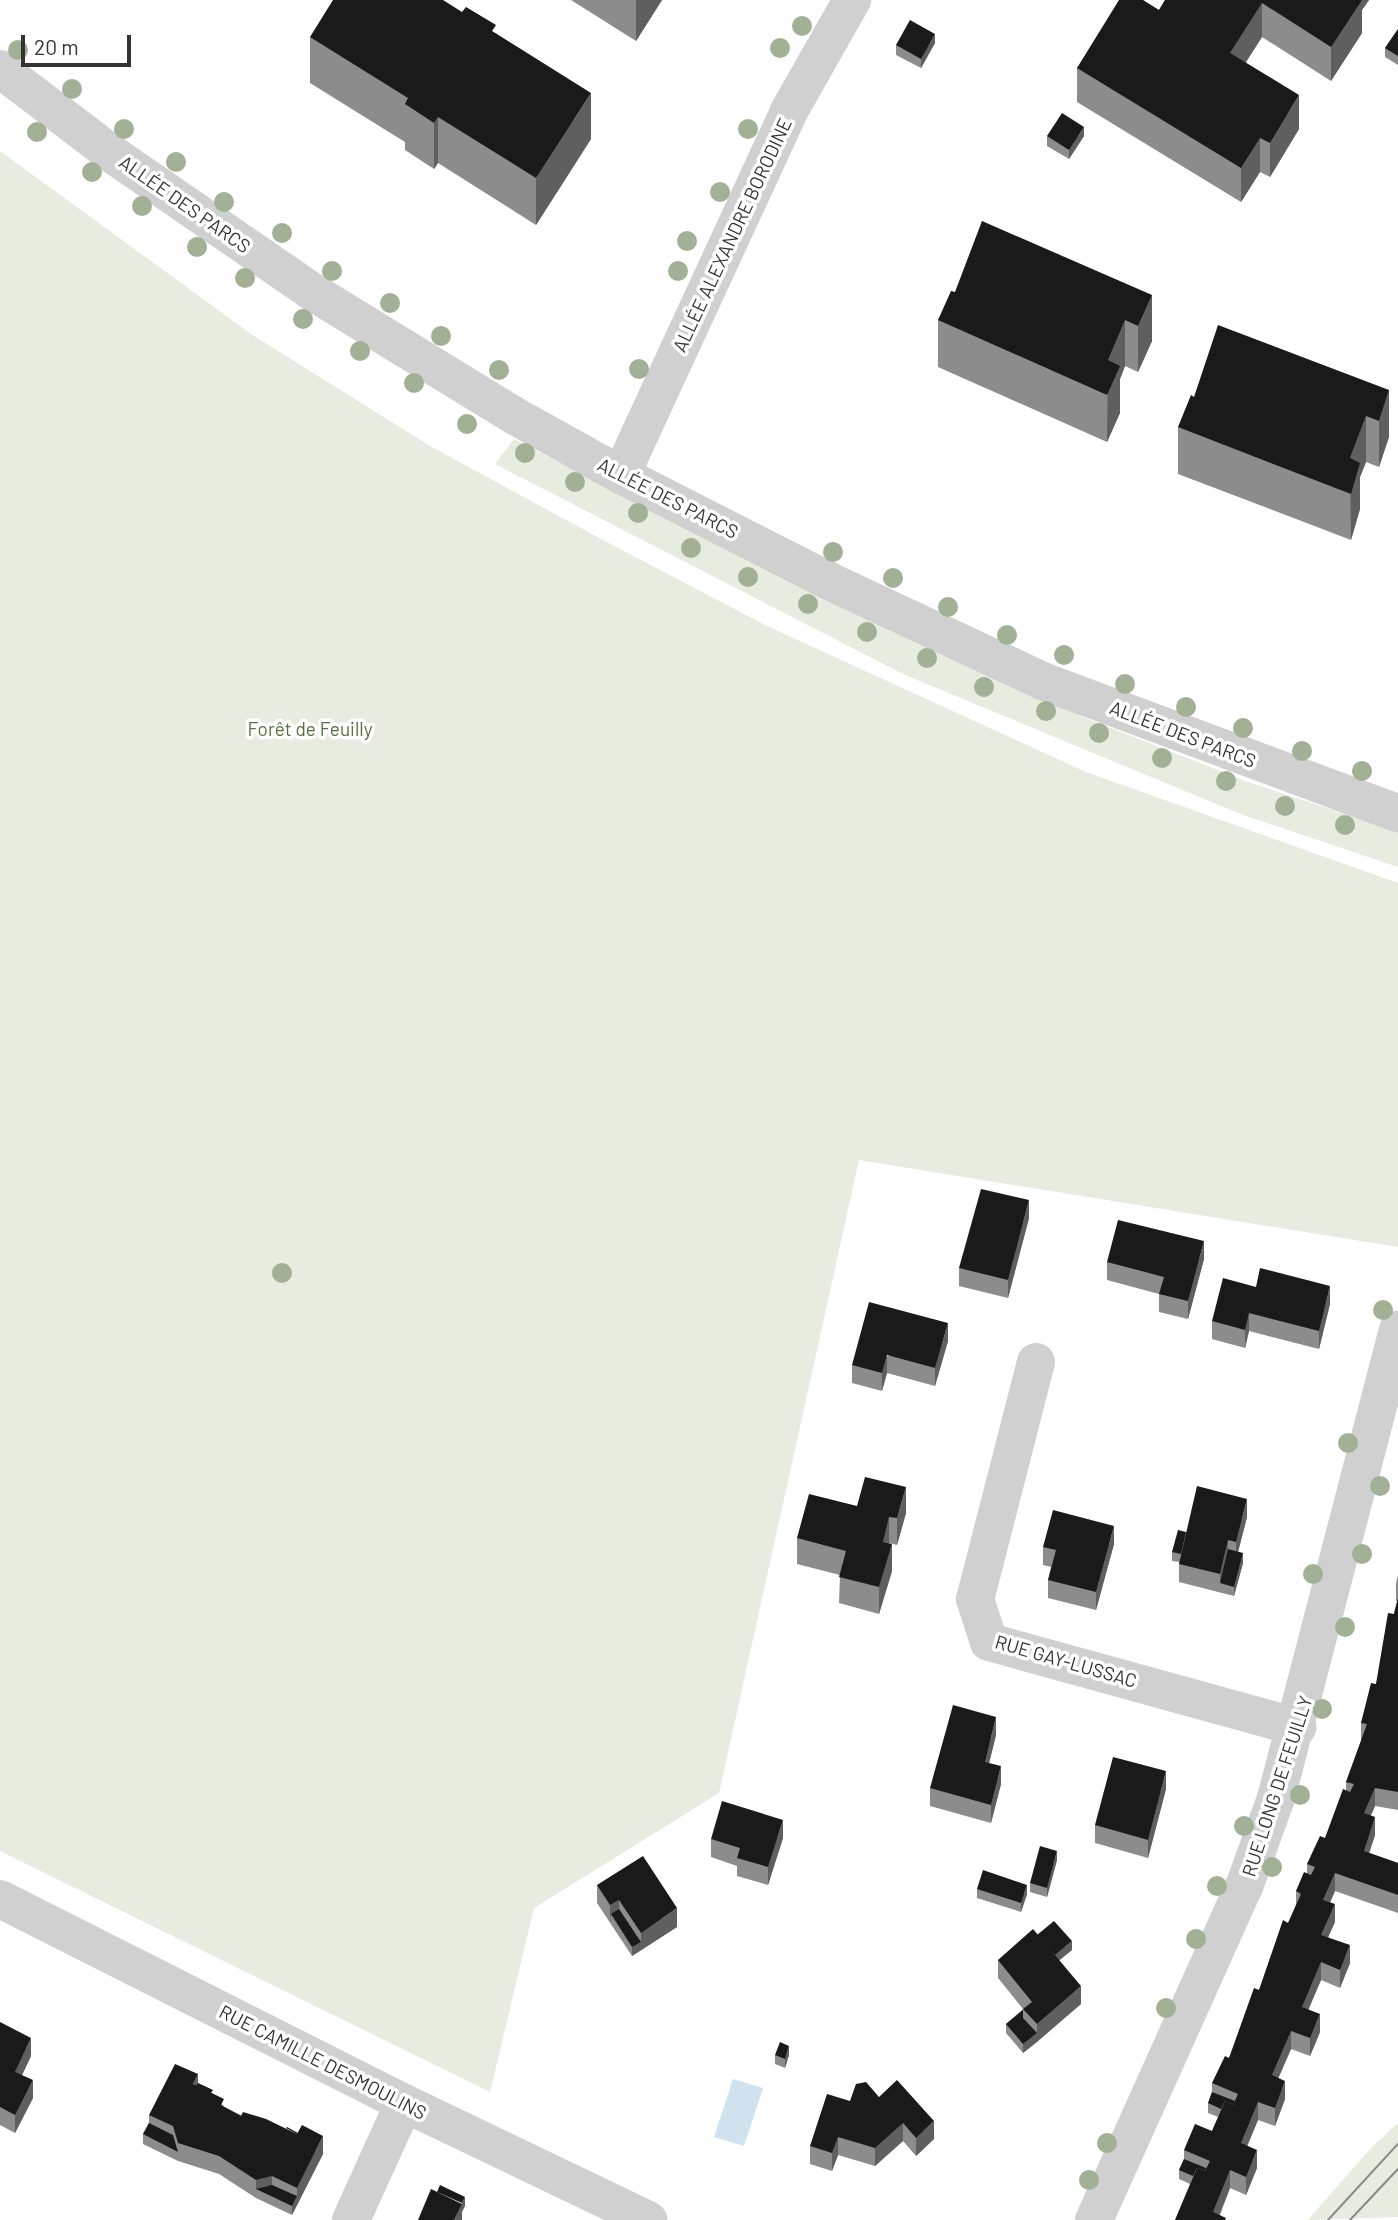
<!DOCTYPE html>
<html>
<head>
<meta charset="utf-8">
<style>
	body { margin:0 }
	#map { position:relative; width:1398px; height:2220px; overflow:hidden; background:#fff; font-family:Barlow,sans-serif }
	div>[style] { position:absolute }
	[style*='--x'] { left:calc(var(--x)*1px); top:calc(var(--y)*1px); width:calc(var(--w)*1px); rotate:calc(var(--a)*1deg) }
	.green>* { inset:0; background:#e6ecdf }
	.water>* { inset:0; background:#cfe2ee }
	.minor>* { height:38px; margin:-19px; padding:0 19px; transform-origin:19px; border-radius:19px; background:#d0d0d0 }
	.tertiary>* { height:38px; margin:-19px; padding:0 19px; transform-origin:19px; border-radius:19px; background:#d0d0d0 }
	.tram>* { height:2px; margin:-1px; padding:0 1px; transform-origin:1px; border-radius:1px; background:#888 }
	.trees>* { width:20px; height:20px; margin:-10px; border-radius:50%; background:#a2b095 }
	.wall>* { inset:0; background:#8c8c8c }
	.shaded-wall>* { inset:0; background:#5f5f5f }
	.building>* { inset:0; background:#1a1a1a }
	span { translate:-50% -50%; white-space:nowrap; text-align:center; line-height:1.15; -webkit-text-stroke:7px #fff; paint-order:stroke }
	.street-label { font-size:19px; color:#333 }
	.park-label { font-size:19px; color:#56703f }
	.scale { position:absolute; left:21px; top:35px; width:110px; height:32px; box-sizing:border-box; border:4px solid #333; border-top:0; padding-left:9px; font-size:21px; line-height:24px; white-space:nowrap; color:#333; -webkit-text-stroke:5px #fff; paint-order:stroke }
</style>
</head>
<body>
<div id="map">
	<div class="green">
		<i style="clip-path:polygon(0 151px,251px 334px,430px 446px,603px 540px,767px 626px,1086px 772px,1398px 883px,1398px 1247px,859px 1160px,719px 1793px,534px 1908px,490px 2092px,0 1851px)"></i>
		<i style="clip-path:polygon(514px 439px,842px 607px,1083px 717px,1248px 782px,1398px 831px,1398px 867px,1243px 815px,905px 675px,495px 464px)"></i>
		<i style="clip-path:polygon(1398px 2123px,1398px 2217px,1308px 2220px,1370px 2149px)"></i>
	</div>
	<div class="water">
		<i style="clip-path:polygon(733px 2079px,763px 2088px,744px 2146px,714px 2137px)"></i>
	</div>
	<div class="minor">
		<i style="--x:0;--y:69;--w:141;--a:37.2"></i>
		<i style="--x:112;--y:154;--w:242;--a:34.5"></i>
		<i style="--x:311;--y:291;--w:239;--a:31.5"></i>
		<i style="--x:515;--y:416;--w:121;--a:29.1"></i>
		<i style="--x:621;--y:475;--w:233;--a:27"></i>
		<i style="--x:829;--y:581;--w:238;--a:25.1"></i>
		<i style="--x:1045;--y:682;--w:377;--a:20.4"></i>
		<i style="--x:621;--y:475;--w:401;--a:-65.2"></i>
		<i style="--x:789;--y:111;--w:128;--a:-60.4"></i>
		<i style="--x:1036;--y:1362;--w:245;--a:104.4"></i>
		<i style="--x:975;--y:1599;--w:45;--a:72"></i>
		<i style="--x:989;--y:1642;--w:320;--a:15.4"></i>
		<i style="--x:351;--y:2220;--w:128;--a:-65.6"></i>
		<i style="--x:1094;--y:2220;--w:365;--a:-65.8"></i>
		<i style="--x:1244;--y:1887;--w:95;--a:-70.2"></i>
		<i style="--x:1276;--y:1798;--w:484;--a:-75.4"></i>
	</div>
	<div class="tertiary">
		<i style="--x:0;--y:1899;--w:453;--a:26.8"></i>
		<i style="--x:404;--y:2103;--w:271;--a:25.6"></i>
	</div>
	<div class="tram">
		<i style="--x:1328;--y:2220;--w:103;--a:-47.4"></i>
		<i style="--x:1350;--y:2220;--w:70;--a:-46.7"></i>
	</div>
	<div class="trees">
		<i style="left:802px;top:26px"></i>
		<i style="left:780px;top:48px"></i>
		<i style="left:18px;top:50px"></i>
		<i style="left:72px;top:89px"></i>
		<i style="left:124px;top:129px"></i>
		<i style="left:748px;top:129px"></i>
		<i style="left:37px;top:132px"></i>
		<i style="left:176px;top:162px"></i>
		<i style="left:92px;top:172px"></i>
		<i style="left:720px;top:192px"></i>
		<i style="left:224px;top:202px"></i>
		<i style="left:142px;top:206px"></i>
		<i style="left:282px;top:233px"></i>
		<i style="left:687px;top:241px"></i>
		<i style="left:197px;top:247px"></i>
		<i style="left:332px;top:271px"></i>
		<i style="left:678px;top:271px"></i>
		<i style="left:245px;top:278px"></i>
		<i style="left:390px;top:303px"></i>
		<i style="left:303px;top:319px"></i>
		<i style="left:441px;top:336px"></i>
		<i style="left:360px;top:351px"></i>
		<i style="left:639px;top:369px"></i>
		<i style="left:499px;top:370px"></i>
		<i style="left:414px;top:383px"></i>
		<i style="left:467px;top:424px"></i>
		<i style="left:525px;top:453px"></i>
		<i style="left:575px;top:482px"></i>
		<i style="left:638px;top:513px"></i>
		<i style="left:691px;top:548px"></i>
		<i style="left:833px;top:552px"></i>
		<i style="left:748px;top:577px"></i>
		<i style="left:893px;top:578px"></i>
		<i style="left:808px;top:604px"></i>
		<i style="left:948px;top:607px"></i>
		<i style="left:867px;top:632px"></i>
		<i style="left:1007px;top:635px"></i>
		<i style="left:1064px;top:655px"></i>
		<i style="left:927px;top:658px"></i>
		<i style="left:1125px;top:684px"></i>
		<i style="left:984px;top:687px"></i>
		<i style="left:1186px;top:707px"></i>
		<i style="left:1046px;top:711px"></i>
		<i style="left:1243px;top:728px"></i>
		<i style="left:1099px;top:733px"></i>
		<i style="left:1302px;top:751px"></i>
		<i style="left:1162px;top:758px"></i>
		<i style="left:1362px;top:771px"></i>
		<i style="left:1226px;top:781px"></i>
		<i style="left:1285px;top:806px"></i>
		<i style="left:1345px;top:825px"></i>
		<i style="left:282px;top:1273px"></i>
		<i style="left:1383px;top:1310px"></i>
		<i style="left:1348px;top:1443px"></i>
		<i style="left:1380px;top:1486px"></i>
		<i style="left:1362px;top:1554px"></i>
		<i style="left:1313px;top:1574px"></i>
		<i style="left:1345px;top:1627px"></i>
		<i style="left:1322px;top:1709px"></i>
		<i style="left:1300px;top:1795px"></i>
		<i style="left:1244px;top:1826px"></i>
		<i style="left:1272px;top:1867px"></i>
		<i style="left:1217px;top:1886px"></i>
		<i style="left:1196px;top:1939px"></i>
		<i style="left:1166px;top:2008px"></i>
		<i style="left:1107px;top:2143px"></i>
		<i style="left:1089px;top:2180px"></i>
	</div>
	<div class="wall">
		<i style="clip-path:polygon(571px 0,662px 0,636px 41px)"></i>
		<i style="clip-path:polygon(1165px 0,1369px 0,1362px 10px,1362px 33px,1331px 81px,1262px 37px,1246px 62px,1299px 129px,1270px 177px,1260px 172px,1241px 202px,1077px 102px,1077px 68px,1159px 10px)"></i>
		<i style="clip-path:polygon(1398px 29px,1398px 65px,1385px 57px,1385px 48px)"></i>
		<i style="clip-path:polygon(496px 33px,591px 139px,536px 225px,438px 163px,434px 169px,405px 150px,405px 142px,310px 83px,310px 37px)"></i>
		<i style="clip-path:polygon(935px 43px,921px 68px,896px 55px,896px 45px)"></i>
		<i style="clip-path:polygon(1047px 136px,1084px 136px,1069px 159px,1047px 146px)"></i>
		<i style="clip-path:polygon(955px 292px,1152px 295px,1152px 341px,1138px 372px,1125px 366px,1120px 379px,1120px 413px,1107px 442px,938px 367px,938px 320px)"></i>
		<i style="clip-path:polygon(1389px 390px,1389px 437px,1379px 467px,1366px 462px,1360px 477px,1360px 509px,1351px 540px,1178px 474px,1178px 427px,1194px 397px)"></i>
		<i style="clip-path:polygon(1029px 1218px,1008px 1298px,959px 1286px,959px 1268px)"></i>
		<i style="clip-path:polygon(1204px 1259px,1188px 1319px,1159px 1312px,1159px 1294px,1107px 1280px,1107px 1262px)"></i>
		<i style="clip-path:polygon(1256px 1287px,1330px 1304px,1319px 1349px,1249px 1331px,1245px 1348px,1212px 1339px,1212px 1321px)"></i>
		<i style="clip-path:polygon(948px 1341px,935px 1386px,887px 1373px,882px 1391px,852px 1383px,852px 1365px)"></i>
		<i style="clip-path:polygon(857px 1506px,906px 1513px,897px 1545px,889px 1543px,892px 1571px,879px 1614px,839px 1603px,840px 1575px,797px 1564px,797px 1538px)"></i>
		<i style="clip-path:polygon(1247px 1517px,1238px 1552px,1243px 1563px,1234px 1596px,1179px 1582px,1179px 1562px,1172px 1561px,1172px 1552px,1186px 1532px)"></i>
		<i style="clip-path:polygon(1114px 1544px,1096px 1610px,1048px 1598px,1048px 1580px,1051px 1567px,1043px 1565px,1043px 1547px)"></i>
		<i style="clip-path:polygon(1398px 1575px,1398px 1810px,1375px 1806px,1371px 1815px,1375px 1835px,1369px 1853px,1398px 1863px,1398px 1913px,1335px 1891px,1330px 1903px,1335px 1922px,1328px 1937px,1350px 1963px,1340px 1988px,1321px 1980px,1308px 2009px,1320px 2032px,1310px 2056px,1291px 2049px,1278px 2078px,1285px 2099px,1275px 2126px,1258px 2120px,1247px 2146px,1257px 2168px,1246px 2195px,1230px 2188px,1220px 2215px,1226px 2220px,1175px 2220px,1190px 2184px,1179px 2179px,1179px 2170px,1184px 2159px,1184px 2150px,1212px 2131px,1218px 2117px,1208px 2113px,1208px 2103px,1212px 2092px,1212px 2083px,1229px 2058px,1296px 1905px,1296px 1891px,1307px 1874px,1307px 1864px,1325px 1838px,1346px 1790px,1346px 1782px,1361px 1741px,1361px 1723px,1376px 1684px,1397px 1601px,1396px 1601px,1396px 1583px)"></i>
		<i style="clip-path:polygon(996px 1735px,989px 1763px,1001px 1784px,991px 1823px,930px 1806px,930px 1788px)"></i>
		<i style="clip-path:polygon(1166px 1789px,1148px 1858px,1095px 1843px,1095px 1825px)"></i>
		<i style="clip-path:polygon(783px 1838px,768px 1885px,737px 1876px,737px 1866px,711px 1857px,711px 1839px)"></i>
		<i style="clip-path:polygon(1057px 1860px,1047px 1897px,1030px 1892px,1030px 1883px)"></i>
		<i style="clip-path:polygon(597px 1885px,677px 1927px,632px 1956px,597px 1903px)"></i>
		<i style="clip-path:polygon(977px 1889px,1027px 1894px,1021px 1912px,977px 1898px)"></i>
		<i style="clip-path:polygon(1037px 1935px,1072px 1950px,1059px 1960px,1081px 2004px,1023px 2053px,1006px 2033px,1006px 2024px,1023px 2009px,998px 1978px,998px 1960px)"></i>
		<i style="clip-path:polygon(0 2022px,31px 2056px,22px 2075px,33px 2098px,15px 2133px,0 2125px)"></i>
		<i style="clip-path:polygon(775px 2055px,789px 2055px,785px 2068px,775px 2064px)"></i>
		<i style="clip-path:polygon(198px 2083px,213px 2094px,224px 2107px,323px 2154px,292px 2215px,256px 2198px,219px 2174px,178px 2161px,143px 2144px,143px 2134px,149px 2123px,149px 2115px)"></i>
		<i style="clip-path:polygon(879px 2097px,934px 2139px,916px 2156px,903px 2141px,875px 2166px,838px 2155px,832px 2171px,810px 2164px,810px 2146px,850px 2101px)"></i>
	</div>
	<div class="shaded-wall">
		<i style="clip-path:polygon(636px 0,662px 0,636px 41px)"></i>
		<i style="clip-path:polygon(1352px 0,1369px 0,1362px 10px,1362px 33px,1331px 81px,1331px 47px)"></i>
		<i style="clip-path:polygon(1262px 3px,1262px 37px,1230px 87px,1230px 53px)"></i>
		<i style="clip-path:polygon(935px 34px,935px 43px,921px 68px,921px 59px)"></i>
		<i style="clip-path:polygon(591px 93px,591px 139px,536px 225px,536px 178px)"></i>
		<i style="clip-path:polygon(1299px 95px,1299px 129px,1270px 177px,1270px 143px)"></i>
		<i style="clip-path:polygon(438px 117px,438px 163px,434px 169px,434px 123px)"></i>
		<i style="clip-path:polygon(1084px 127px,1084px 136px,1069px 159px,1069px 150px)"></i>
		<i style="clip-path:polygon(1260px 138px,1260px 172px,1241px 202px,1241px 168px)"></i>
		<i style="clip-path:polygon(1152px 295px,1152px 341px,1138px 372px,1138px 326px)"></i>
		<i style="clip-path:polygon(1125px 320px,1125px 366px,1120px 379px,1120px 413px,1107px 442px,1108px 360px)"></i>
		<i style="clip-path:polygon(1389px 390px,1389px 437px,1379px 467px,1379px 421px)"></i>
		<i style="clip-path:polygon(1366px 416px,1366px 462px,1360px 477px,1360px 509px,1351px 540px,1350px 458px)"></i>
		<i style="clip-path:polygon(1029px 1200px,1029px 1218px,1008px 1298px,1008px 1280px)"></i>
		<i style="clip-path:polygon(1204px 1241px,1204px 1259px,1188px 1319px,1188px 1301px)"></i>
		<i style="clip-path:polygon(1330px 1286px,1330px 1304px,1319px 1349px,1319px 1331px)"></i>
		<i style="clip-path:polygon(1249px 1313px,1249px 1331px,1245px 1348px,1245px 1330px)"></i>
		<i style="clip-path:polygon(948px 1323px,948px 1341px,935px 1386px,935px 1368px)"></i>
		<i style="clip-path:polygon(887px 1355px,887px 1373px,882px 1391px,882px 1373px)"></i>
		<i style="clip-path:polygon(906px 1487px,906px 1513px,897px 1545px,897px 1518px)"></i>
		<i style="clip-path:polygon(1247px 1499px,1247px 1517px,1236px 1560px,1236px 1542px)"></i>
		<i style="clip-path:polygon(889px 1517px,889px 1543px,883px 1542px)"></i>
		<i style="clip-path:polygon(1114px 1526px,1114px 1544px,1096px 1610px,1096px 1592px)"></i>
		<i style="clip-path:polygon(1228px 1540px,1228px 1558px,1220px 1583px,1220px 1574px)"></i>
		<i style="clip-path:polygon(892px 1544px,892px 1571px,879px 1614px,879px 1587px)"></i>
		<i style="clip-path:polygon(1243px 1553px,1243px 1563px,1234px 1596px,1234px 1587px)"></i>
		<i style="clip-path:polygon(996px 1717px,996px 1735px,985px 1780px,985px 1762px)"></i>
		<i style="clip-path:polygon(1001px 1766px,1001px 1784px,991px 1823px,991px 1805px)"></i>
		<i style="clip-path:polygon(1166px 1771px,1166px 1789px,1148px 1858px,1148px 1840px)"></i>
		<i style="clip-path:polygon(1375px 1788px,1375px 1806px,1364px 1831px,1364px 1813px)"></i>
		<i style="clip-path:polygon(1375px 1817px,1375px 1835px,1364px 1869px,1364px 1851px)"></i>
		<i style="clip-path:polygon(783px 1820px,783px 1838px,768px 1885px,768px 1867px)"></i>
		<i style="clip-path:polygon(1057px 1851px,1057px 1860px,1047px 1897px,1047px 1888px)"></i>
		<i style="clip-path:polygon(1335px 1873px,1335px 1891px,1323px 1918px,1323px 1900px)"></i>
		<i style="clip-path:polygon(1027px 1885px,1027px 1894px,1021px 1912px,1021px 1903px)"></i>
		<i style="clip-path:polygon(619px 1900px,619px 1918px,611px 1914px,610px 1923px,610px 1905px)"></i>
		<i style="clip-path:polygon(1335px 1904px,1335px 1922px,1321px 1953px,1321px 1935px)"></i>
		<i style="clip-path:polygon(677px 1908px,677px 1927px,632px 1956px,632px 1947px,641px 1942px,641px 1933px)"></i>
		<i style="clip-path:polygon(1072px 1941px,1072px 1950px,1050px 1968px,1050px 1959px)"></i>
		<i style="clip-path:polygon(1350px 1945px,1350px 1963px,1340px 1988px,1340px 1970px)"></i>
		<i style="clip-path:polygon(1321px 1962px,1321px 1980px,1302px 2025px,1302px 2007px)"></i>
		<i style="clip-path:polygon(1081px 1986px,1081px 2004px,1037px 2042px,1037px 2024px)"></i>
		<i style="clip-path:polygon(1320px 2014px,1320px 2032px,1310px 2056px,1310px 2038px)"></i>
		<i style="clip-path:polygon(1291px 2031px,1291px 2049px,1272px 2093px,1272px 2075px)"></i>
		<i style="clip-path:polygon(1037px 2033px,1037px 2042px,1023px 2053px,1023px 2044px)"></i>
		<i style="clip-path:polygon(31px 2038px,31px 2056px,15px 2090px,15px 2072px)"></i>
		<i style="clip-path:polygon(789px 2046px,789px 2055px,785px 2068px,785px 2059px)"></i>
		<i style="clip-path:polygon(198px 2074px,198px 2092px,193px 2084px)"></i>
		<i style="clip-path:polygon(33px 2080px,33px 2098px,15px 2133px,15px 2115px)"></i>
		<i style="clip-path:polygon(1285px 2081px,1285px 2099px,1275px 2126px,1275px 2108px)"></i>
		<i style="clip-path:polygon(1258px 2102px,1258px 2120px,1241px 2161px,1241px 2143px)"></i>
		<i style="clip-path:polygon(934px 2121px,934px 2139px,916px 2156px,916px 2138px)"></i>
		<i style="clip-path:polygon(903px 2123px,903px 2141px,875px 2166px,875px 2148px)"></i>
		<i style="clip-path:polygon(323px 2136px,323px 2154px,292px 2215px,292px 2206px,297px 2196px,297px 2188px)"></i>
		<i style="clip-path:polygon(838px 2137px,838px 2155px,832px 2171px,832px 2153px)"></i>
		<i style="clip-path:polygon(1257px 2150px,1257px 2168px,1246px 2195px,1246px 2177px)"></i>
		<i style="clip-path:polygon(1230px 2170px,1230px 2188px,1217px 2220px,1213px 2212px)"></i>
		<i style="clip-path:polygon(272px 2176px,272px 2194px,256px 2189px,256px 2180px)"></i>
		<i style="clip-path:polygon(465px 2197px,465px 2206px,462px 2212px,462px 2220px,454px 2220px)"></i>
	</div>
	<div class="building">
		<i style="clip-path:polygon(333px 0,443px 0,462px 12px,466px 7px,496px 25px,492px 31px,591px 93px,536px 178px,438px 117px,434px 123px,405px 104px,408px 98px,310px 37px)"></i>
		<i style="clip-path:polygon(1119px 0,1143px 0,1159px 10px,1165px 0,1362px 0,1331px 47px,1262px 3px,1230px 53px,1299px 95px,1270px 143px,1260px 138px,1241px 168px,1077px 68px)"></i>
		<i style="clip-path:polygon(910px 20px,935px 34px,921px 59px,896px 45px)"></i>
		<i style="clip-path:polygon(1398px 29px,1398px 56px,1385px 48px)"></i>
		<i style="clip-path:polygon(1062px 113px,1084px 127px,1069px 150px,1047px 136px)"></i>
		<i style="clip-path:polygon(982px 221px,1152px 295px,1138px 326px,1125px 320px,1108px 360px,1120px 366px,1107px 395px,938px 320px,951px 291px,955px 292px)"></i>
		<i style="clip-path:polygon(1218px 325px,1389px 390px,1379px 421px,1366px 416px,1350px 458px,1360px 463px,1351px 494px,1178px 427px,1191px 395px,1194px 397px)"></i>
		<i style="clip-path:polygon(981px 1189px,1029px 1200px,1008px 1280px,959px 1268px)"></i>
		<i style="clip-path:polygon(1118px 1220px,1204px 1241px,1188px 1301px,1159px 1294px,1164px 1277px,1107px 1262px)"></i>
		<i style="clip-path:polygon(1260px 1268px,1330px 1286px,1319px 1331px,1249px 1313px,1245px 1330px,1212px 1321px,1223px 1278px,1256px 1287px)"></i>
		<i style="clip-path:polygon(869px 1302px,948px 1323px,935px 1368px,887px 1355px,882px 1373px,852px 1365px)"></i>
		<i style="clip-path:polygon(865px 1477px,906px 1487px,897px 1518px,889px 1517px,883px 1542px,892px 1544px,879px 1587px,839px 1577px,846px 1551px,797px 1538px,809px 1494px,857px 1506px)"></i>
		<i style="clip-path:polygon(1197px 1486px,1247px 1499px,1236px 1542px,1228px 1540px,1220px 1574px,1179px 1564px)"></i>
		<i style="clip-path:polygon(1053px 1510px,1114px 1526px,1096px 1592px,1048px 1580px,1056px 1550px,1043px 1547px)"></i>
		<i style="clip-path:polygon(1178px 1530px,1186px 1532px,1181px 1554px,1172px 1552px)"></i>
		<i style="clip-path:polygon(1228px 1549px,1243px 1553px,1234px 1587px,1220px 1583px)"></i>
		<i style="clip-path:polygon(1398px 1598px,1398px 1792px,1375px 1788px,1364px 1813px,1375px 1817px,1364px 1851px,1398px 1863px,1398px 1895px,1335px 1873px,1323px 1900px,1335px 1904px,1321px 1935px,1350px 1945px,1340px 1970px,1321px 1962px,1302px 2007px,1320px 2014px,1310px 2038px,1291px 2031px,1272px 2075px,1285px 2081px,1275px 2108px,1258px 2102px,1241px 2143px,1257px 2150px,1246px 2177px,1230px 2170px,1213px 2212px,1226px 2218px,1225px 2220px,1175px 2220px,1197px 2168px,1205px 2171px,1210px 2161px,1184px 2150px,1195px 2124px,1212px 2131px,1225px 2101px,1233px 2105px,1238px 2094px,1212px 2083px,1225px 2056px,1229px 2058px,1254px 1988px,1259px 1990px,1283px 1920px,1288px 1923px,1301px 1894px,1296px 1891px,1304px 1872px,1311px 1875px,1315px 1867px,1307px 1864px,1320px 1836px,1325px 1838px,1343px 1789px,1350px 1792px,1354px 1784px,1346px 1782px,1367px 1724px,1361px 1723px,1371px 1683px,1376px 1684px,1388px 1613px,1394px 1614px)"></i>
		<i style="clip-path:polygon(953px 1705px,996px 1717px,985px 1762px,1001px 1766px,991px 1805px,930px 1788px)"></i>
		<i style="clip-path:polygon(1113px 1757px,1166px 1771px,1148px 1840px,1095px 1825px)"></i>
		<i style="clip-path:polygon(722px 1801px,783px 1820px,768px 1867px,737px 1858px,740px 1848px,711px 1839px)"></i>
		<i style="clip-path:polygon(1040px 1846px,1057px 1851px,1047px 1888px,1030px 1883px)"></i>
		<i style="clip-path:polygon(643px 1856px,677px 1908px,641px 1933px,619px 1900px,610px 1905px,597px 1885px)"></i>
		<i style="clip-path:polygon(983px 1870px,1027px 1885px,1021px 1903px,977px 1889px)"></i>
		<i style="clip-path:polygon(619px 1909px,641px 1942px,632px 1947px,611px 1914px)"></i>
		<i style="clip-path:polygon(1054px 1921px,1072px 1941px,1055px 1955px,1037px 1935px)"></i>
		<i style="clip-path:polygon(1033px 1929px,1081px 1986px,1037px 2024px,1023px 2009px,1032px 2002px,998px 1960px)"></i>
		<i style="clip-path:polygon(1023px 2010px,1023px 2018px,1037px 2033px,1023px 2044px,1006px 2024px)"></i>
		<i style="clip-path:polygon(0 2022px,31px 2038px,15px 2072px,33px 2080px,15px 2115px,0 2107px)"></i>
		<i style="clip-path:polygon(780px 2042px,789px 2046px,785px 2059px,775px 2055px)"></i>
		<i style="clip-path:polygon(175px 2064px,198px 2074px,193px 2084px,224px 2099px,221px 2105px,241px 2116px,243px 2112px,266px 2119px,297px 2134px,302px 2125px,323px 2136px,297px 2188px,272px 2176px,256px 2180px,219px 2156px,178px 2143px,173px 2126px,149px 2115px)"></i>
		<i style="clip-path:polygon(897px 2080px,934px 2121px,916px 2138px,903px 2123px,875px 2148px,838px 2137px,832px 2153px,810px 2146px,827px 2094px,850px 2101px,856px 2084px,866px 2082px,879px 2097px)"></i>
		<i style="clip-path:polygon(198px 2083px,213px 2090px,211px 2093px,196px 2086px)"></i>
		<i style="clip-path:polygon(1212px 2092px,1235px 2101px,1233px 2105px,1225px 2101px,1221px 2109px,1208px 2103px)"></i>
		<i style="clip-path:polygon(149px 2123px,173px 2135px,178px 2152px,143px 2134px)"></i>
		<i style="clip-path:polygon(287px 2127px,298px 2133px,297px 2134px,286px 2128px)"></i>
		<i style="clip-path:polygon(1184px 2159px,1206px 2168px,1205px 2171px,1197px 2168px,1193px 2176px,1179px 2170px)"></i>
		<i style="clip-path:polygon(272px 2185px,297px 2196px,292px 2206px,256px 2189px)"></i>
		<i style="clip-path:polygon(440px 2185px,465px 2197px,462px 2203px,437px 2192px)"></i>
		<i style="clip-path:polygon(431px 2189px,462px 2204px,454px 2220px,418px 2220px)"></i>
	</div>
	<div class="street-label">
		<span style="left:185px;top:204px;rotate:35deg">ALLÉE DES PARCS</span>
		<span style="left:732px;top:235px;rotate:-65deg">ALLÉE ALEXANDRE BORODINE</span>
		<span style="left:668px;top:498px;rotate:27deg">ALLÉE DES PARCS</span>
		<span style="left:1183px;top:734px;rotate:21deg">ALLÉE DES PARCS</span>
		<span style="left:1066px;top:1661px;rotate:16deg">RUE GAY-LUSSAC</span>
		<span style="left:1277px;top:1786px;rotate:-72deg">RUE LONG DE FEUILLY</span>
		<span style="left:323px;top:2062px;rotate:27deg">RUE CAMILLE DESMOULINS</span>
	</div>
	<div class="park-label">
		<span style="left:310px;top:729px">Forêt de Feuilly</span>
	</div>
	<div class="scale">20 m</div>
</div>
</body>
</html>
